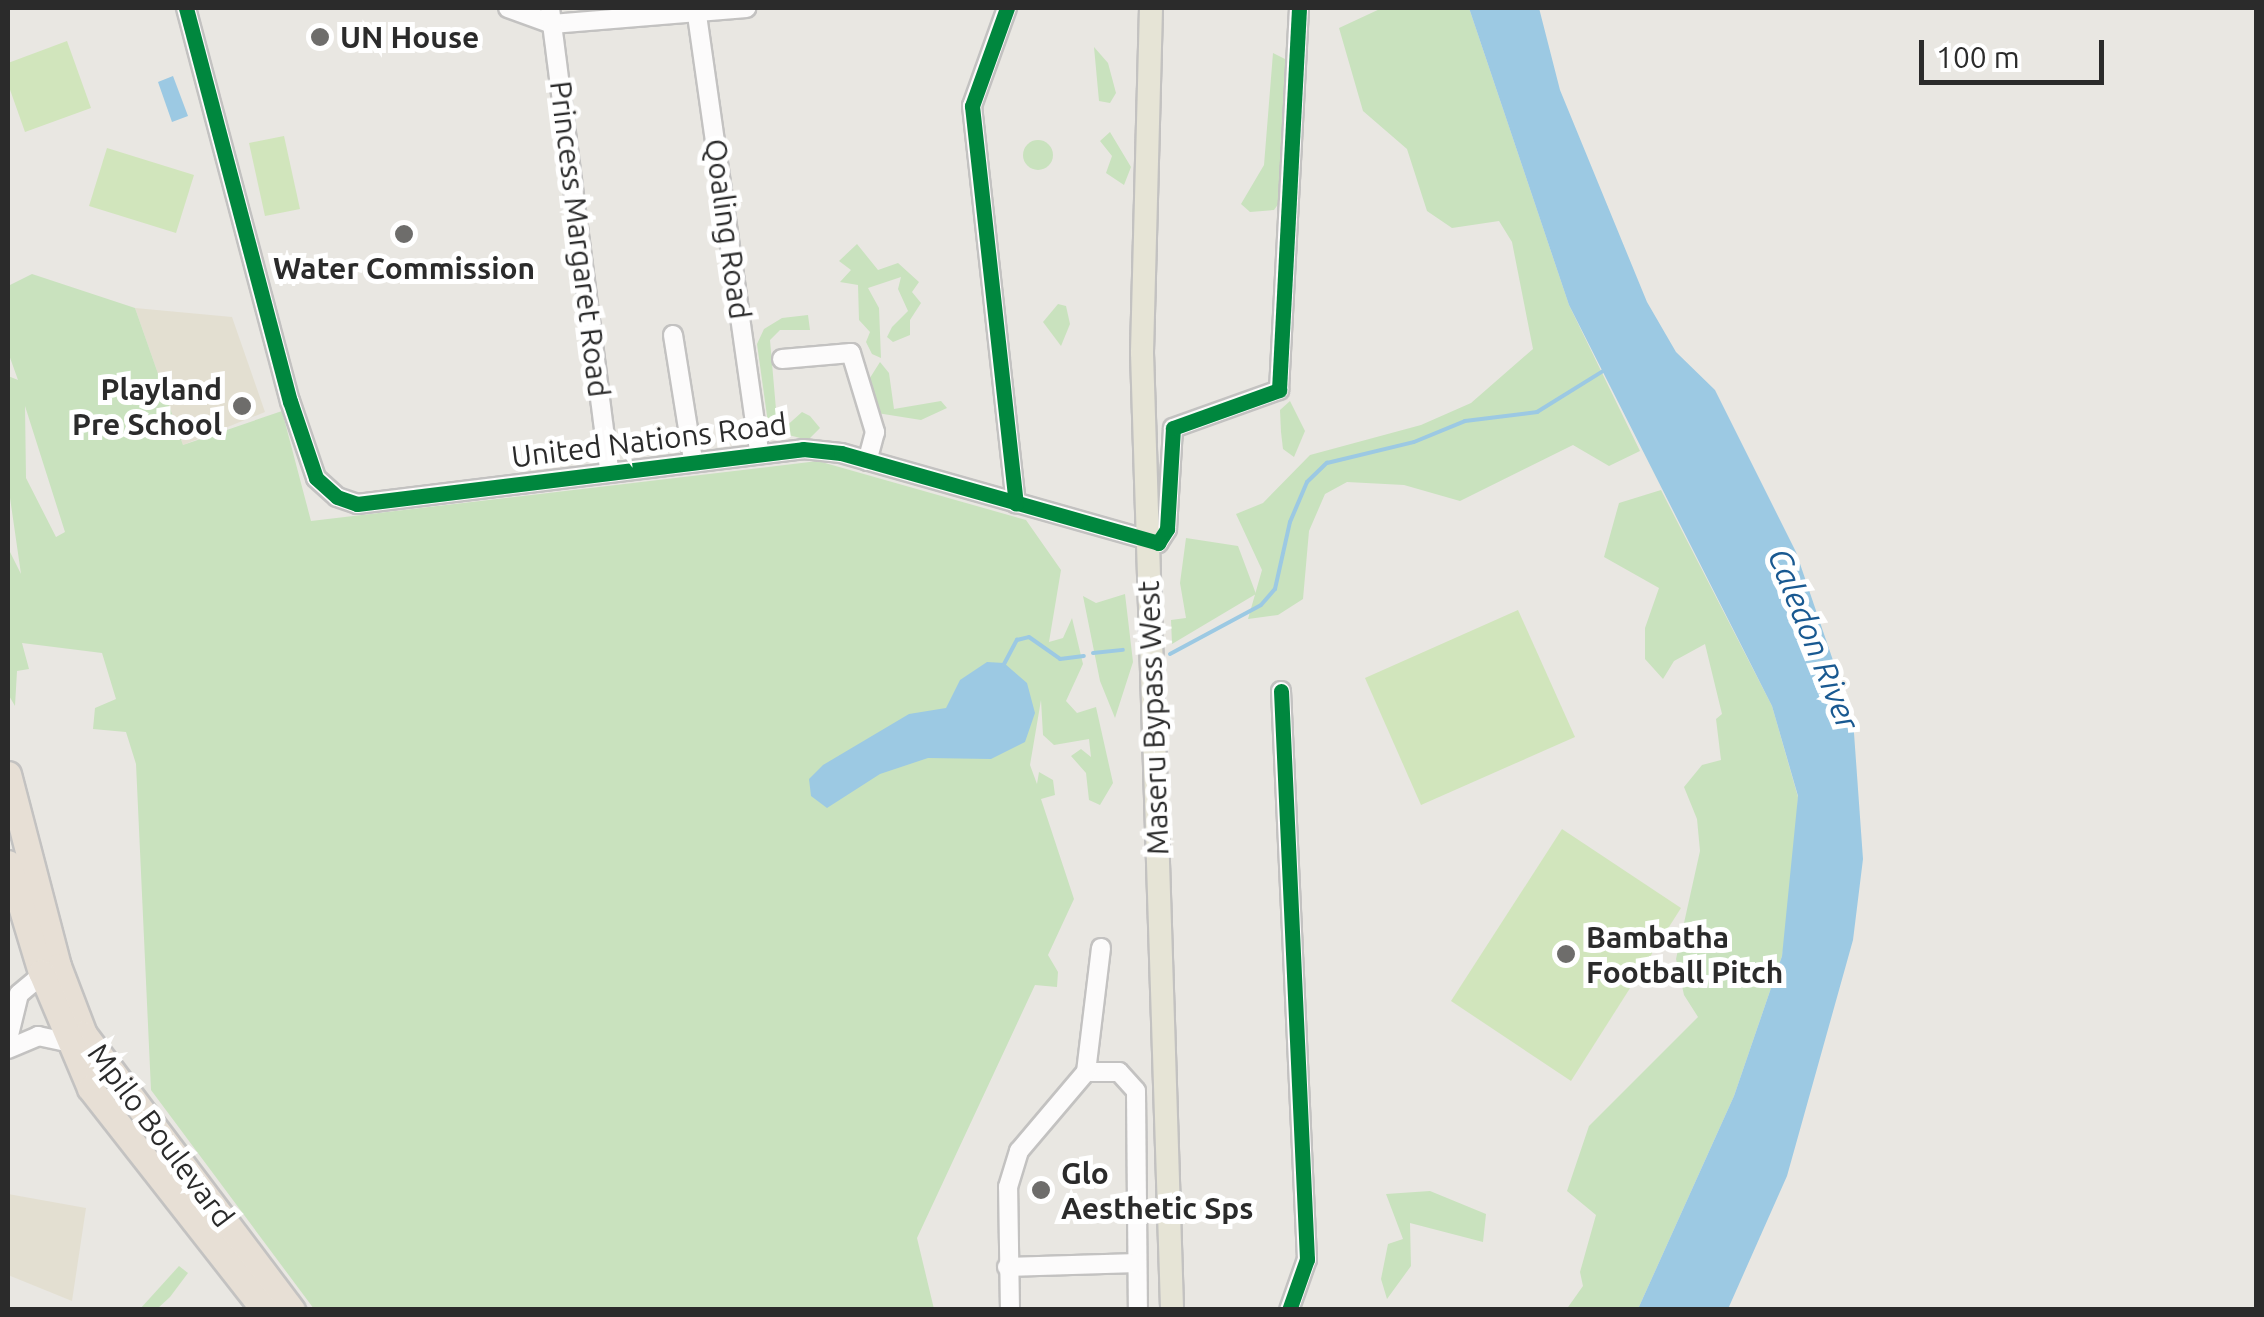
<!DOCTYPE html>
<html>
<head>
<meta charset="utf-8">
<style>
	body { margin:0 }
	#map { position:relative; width:2264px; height:1317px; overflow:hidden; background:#e9e7e2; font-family:Ubuntu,sans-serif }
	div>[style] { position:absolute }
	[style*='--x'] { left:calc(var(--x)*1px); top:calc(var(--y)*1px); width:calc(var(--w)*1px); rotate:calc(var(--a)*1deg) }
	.education>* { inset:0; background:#e3dfd1 }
	.green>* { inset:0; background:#c9e2be }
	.round { border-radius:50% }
	.pitch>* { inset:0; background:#d1e5bc }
	.water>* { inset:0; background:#9cc9e3 }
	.stream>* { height:4px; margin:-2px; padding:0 2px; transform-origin:2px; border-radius:2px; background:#9cc9e3 }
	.roads { filter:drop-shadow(2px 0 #c3c2c1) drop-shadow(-2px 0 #c3c2c1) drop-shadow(0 2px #c3c2c1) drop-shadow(0 -2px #c3c2c1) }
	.minor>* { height:18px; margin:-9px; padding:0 9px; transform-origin:9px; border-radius:9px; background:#fcfbfb }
	.major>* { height:22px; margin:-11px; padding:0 11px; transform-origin:11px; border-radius:11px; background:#e6e4d6 }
	.highway>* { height:25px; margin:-12.5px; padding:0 12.5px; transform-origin:12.5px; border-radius:12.5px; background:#e7dfd5 }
	.cycleway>* { height:15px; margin:-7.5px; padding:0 7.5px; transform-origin:7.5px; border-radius:7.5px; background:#00873e }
	.dots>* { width:28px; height:28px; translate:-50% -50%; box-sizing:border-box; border:5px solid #fff; border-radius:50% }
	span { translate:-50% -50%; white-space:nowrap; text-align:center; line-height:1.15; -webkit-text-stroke:10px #fff; paint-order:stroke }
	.poi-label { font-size:30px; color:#2b2b2b; font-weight:700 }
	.left { translate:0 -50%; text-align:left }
	.right { translate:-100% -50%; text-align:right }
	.street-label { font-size:30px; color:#2b2b2b }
	.water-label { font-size:32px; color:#195991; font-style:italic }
	.frame { position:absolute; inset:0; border:10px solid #2b2b2b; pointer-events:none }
	.scale { position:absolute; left:1919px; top:40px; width:185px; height:45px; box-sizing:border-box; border:5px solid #2b2b2b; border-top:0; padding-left:12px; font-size:30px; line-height:35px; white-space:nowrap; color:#2b2b2b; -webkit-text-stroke:8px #fff; paint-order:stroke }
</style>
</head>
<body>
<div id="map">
	<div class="education">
		<i style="clip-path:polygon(135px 308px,232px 317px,265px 412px,183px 445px)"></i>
		<i style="clip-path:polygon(8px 1194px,86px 1208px,72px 1301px,8px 1275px)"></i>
	</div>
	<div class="green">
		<i style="clip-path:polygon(1382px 8px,1469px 8px,1569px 305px,1640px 451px,1609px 466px,1573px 445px,1460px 501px,1404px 485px,1347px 482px,1325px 494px,1309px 531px,1303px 599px,1278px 615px,1248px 619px,1262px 570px,1236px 514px,1263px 503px,1310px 455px,1421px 425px,1471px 403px,1533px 349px,1512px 242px,1499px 221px,1452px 228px,1427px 211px,1407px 149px,1363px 111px,1339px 28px)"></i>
		<i style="clip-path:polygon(1094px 47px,1108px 63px,1116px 93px,1110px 103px,1099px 101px)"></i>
		<i style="clip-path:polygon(1273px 53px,1289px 61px,1279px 178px,1284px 196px,1274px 210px,1250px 212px,1241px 204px,1264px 165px)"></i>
		<i style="clip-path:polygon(1110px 132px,1131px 167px,1124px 185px,1106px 173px,1112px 156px,1100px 141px)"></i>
		<i class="round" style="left:1023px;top:140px;width:30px;height:30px"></i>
		<i style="clip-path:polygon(857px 244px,878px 270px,898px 263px,919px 282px,912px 292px,921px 303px,910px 320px,910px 335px,893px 342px,887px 337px,892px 327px,908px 311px,898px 289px,901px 277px,868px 288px,879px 308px,881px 358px,872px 354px,866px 342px,870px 332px,859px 320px,858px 285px,840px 282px,851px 270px,839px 261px)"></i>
		<i style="clip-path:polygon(evenodd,32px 274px,135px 308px,183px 445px,282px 411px,311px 521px,818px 461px,1026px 520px,1061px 570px,1049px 642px,1063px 638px,1072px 618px,1083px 664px,1066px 701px,1077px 713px,1096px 707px,1113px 783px,1100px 805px,1089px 800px,1086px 773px,1071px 756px,1081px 749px,1091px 757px,1089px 739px,1054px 745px,1043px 735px,1041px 700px,1030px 765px,1037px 784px,1039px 772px,1053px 780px,1055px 795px,1041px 799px,1074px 899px,1048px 955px,1058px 972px,1057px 987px,1035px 985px,917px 1238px,934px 1309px,314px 1309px,151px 1090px,136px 764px,126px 732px,93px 729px,95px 708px,116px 699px,102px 653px,22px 643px,29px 669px,17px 671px,15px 706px,8px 694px,8px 548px,21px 574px,8px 484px,8px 376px,18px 380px,8px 352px,8px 286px,32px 274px,25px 406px,65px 532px,56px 537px,26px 478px,25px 406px)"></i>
		<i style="clip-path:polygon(1058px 304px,1066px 306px,1070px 324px,1061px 346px,1043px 322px)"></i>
		<i style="clip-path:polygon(808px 315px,810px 330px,780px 330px,770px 340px,777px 421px,783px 429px,802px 412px,810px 416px,820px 428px,808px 440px,769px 430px,757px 344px,764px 329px,782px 318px)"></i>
		<i style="clip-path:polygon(880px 362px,889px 373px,894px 409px,941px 401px,947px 408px,921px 420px,877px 413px,868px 381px)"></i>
		<i style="clip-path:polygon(1290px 401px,1305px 431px,1294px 457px,1283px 449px,1281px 432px,1280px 410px)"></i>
		<i style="clip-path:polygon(1661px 490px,1772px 706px,1798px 797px,1792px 900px,1782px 956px,1734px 1096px,1638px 1309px,1566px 1310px,1583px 1286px,1580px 1272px,1596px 1215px,1567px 1191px,1589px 1126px,1698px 1017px,1684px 995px,1676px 959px,1700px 851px,1697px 819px,1684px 787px,1702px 765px,1721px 760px,1716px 719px,1722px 714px,1705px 644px,1674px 661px,1663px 679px,1645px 659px,1645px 628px,1659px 588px,1604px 557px,1619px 503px)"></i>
		<i style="clip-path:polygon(1186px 538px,1238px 546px,1256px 594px,1172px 644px,1171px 620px,1186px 618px,1180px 583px)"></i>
		<i style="clip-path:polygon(1125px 594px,1133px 662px,1115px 718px,1100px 681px,1083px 596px,1096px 603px)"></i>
		<i style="clip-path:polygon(1430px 1191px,1486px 1214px,1483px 1242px,1410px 1223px,1411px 1266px,1387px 1299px,1381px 1279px,1388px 1244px,1403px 1239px,1386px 1194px)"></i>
		<i style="clip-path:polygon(179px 1266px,188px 1273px,170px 1297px,157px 1309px,140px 1309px)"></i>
	</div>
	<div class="pitch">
		<i style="clip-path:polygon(67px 41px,91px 108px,25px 132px,8px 84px,8px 63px)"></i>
		<i style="clip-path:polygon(284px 136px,300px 209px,265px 216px,249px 143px)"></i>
		<i style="clip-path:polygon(107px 148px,194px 175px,176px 233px,89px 206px)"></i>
		<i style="clip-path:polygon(1518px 610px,1575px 737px,1421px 805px,1365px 678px)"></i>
		<i style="clip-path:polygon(1562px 829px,1681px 908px,1571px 1081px,1451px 1001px)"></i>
	</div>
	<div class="water">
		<i style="clip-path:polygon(1469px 8px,1539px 8px,1560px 90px,1647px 302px,1676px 352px,1715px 390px,1796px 552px,1853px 719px,1863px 859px,1853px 940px,1787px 1176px,1728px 1309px,1638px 1309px,1734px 1096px,1782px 956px,1798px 796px,1772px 706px,1569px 305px)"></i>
		<i style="clip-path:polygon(173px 76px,188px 116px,172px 122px,158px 82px)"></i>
		<i style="clip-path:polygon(987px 662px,1004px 663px,1027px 683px,1035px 713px,1025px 742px,991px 759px,928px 758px,880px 774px,827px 808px,811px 796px,809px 779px,823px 765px,909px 714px,946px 708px,960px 680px)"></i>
	</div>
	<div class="stream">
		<i style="--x:1093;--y:653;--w:30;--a:-6"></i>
		<i style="--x:1170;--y:654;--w:103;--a:-28.3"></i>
		<i style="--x:1261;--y:605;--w:21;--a:-49"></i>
		<i style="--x:1275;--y:589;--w:69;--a:-77.4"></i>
		<i style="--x:1290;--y:522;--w:43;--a:-67"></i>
		<i style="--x:1307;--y:482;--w:28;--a:-44"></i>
		<i style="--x:1327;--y:463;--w:89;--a:-13.6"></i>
		<i style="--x:1414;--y:442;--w:55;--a:-22.4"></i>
		<i style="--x:1465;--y:421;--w:73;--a:-7.1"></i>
		<i style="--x:1537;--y:412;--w:78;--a:-31.8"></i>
		<i style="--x:1003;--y:666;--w:30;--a:-62"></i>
		<i style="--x:1017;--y:640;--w:12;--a:-14"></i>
		<i style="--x:1029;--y:637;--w:38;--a:35"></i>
		<i style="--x:1060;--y:659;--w:24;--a:-7"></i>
	</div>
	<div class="roads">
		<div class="minor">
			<i style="--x:186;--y:8;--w:407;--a:75.2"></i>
			<i style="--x:290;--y:401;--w:81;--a:71.3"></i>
			<i style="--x:316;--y:478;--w:28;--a:42"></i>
			<i style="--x:337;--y:497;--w:21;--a:19"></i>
			<i style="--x:357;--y:504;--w:449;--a:-7"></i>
			<i style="--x:803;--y:449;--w:38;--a:6"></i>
			<i style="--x:841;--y:453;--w:330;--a:15.8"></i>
			<i style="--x:1158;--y:543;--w:17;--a:-57"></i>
			<i style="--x:1167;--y:529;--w:101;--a:-86.6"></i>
			<i style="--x:1173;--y:428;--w:113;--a:-19.7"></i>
			<i style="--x:1279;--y:390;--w:383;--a:-87"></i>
			<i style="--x:508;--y:8;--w:47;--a:20"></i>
			<i style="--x:552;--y:24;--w:195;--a:-4.7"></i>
			<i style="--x:550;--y:8;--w:467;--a:82.7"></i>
			<i style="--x:696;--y:8;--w:447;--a:81.9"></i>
			<i style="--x:1007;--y:8;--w:104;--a:109.7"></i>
			<i style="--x:972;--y:106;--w:400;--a:83.7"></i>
			<i style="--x:673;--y:335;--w:127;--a:80.9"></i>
			<i style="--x:782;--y:359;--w:69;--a:-5"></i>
			<i style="--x:851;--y:353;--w:83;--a:73.1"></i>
			<i style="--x:875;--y:432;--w:30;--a:105"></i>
			<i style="--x:1281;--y:691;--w:569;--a:87.38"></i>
			<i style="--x:1307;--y:1259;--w:54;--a:109.4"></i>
			<i style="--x:8;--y:1039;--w:46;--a:-76.3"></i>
			<i style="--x:19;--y:994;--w:38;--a:-40"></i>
			<i style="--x:8;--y:1049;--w:33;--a:-23"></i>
			<i style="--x:38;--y:1036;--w:30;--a:12"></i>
			<i style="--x:1086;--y:1072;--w:33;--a:0"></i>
			<i style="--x:1119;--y:1072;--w:25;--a:48"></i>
			<i style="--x:1136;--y:1091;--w:219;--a:89.5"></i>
			<i style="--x:1007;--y:1267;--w:130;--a:-1.8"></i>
			<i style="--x:1010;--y:1310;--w:123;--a:-90.9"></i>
			<i style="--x:1008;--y:1187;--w:38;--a:-73"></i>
			<i style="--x:1019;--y:1151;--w:104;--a:-49.7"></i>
			<i style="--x:1086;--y:1072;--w:125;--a:-83.1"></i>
		</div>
		<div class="major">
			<i style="--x:1151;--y:8;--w:345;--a:91.5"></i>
			<i style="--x:1142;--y:353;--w:957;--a:88.2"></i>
		</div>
		<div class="highway">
			<i style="--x:8;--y:774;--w:198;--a:75.4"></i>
			<i style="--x:58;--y:966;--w:73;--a:69.1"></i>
			<i style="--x:84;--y:1034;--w:346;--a:53"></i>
			<i style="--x:8;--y:863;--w:114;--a:73.2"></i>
			<i style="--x:41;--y:972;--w:126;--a:67.1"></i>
			<i style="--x:90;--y:1088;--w:282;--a:51.9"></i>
		</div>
	</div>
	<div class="cycleway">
		<i style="--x:186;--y:8;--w:407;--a:75.2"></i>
		<i style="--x:290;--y:401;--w:81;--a:71.3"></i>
		<i style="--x:316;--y:478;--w:28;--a:42"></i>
		<i style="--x:337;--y:497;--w:21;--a:19"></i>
		<i style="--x:357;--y:504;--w:449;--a:-7"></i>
		<i style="--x:803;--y:449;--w:38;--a:6"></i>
		<i style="--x:841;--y:453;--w:330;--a:15.8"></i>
		<i style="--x:1158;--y:543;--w:17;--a:-57"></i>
		<i style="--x:1167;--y:529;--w:101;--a:-86.6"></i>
		<i style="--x:1173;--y:428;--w:113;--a:-19.7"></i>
		<i style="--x:1279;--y:390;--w:383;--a:-87"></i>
		<i style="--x:1007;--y:8;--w:104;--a:109.7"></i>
		<i style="--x:972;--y:106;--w:400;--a:83.7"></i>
		<i style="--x:1281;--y:691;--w:569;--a:87.38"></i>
		<i style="--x:1307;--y:1259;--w:54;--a:109.4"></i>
	</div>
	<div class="dots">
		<i style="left:320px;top:37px;background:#6e6d6b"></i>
		<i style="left:404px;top:234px;background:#6e6d6b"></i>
		<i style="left:242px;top:406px;background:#6e6d6b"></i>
		<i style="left:1566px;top:954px;background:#6e6d6b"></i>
		<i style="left:1041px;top:1190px;background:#6e6d6b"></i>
	</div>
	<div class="poi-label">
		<span class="left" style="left:340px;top:37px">UN House</span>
		<span style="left:404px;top:268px">Water Commission</span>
		<span class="right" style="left:222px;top:406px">Playland<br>Pre School</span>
		<span class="left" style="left:1586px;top:954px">Bambatha<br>Football Pitch</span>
		<span class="left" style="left:1061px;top:1190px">Glo<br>Aesthetic Sps</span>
	</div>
	<div class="street-label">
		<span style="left:728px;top:229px;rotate:82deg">Qoaling Road</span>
		<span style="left:580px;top:239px;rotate:83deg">Princess Margaret Road</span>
		<span style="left:649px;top:440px;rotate:-7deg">United Nations Road</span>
		<span style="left:1153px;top:718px;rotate:-92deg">Maseru Bypass West</span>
		<span style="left:161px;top:1135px;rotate:53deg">Mpilo Boulevard</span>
	</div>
	<div class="water-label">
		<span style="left:1814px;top:639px;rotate:68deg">Caledon River</span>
	</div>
	<div class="frame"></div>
	<div class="scale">100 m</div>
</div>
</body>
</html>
